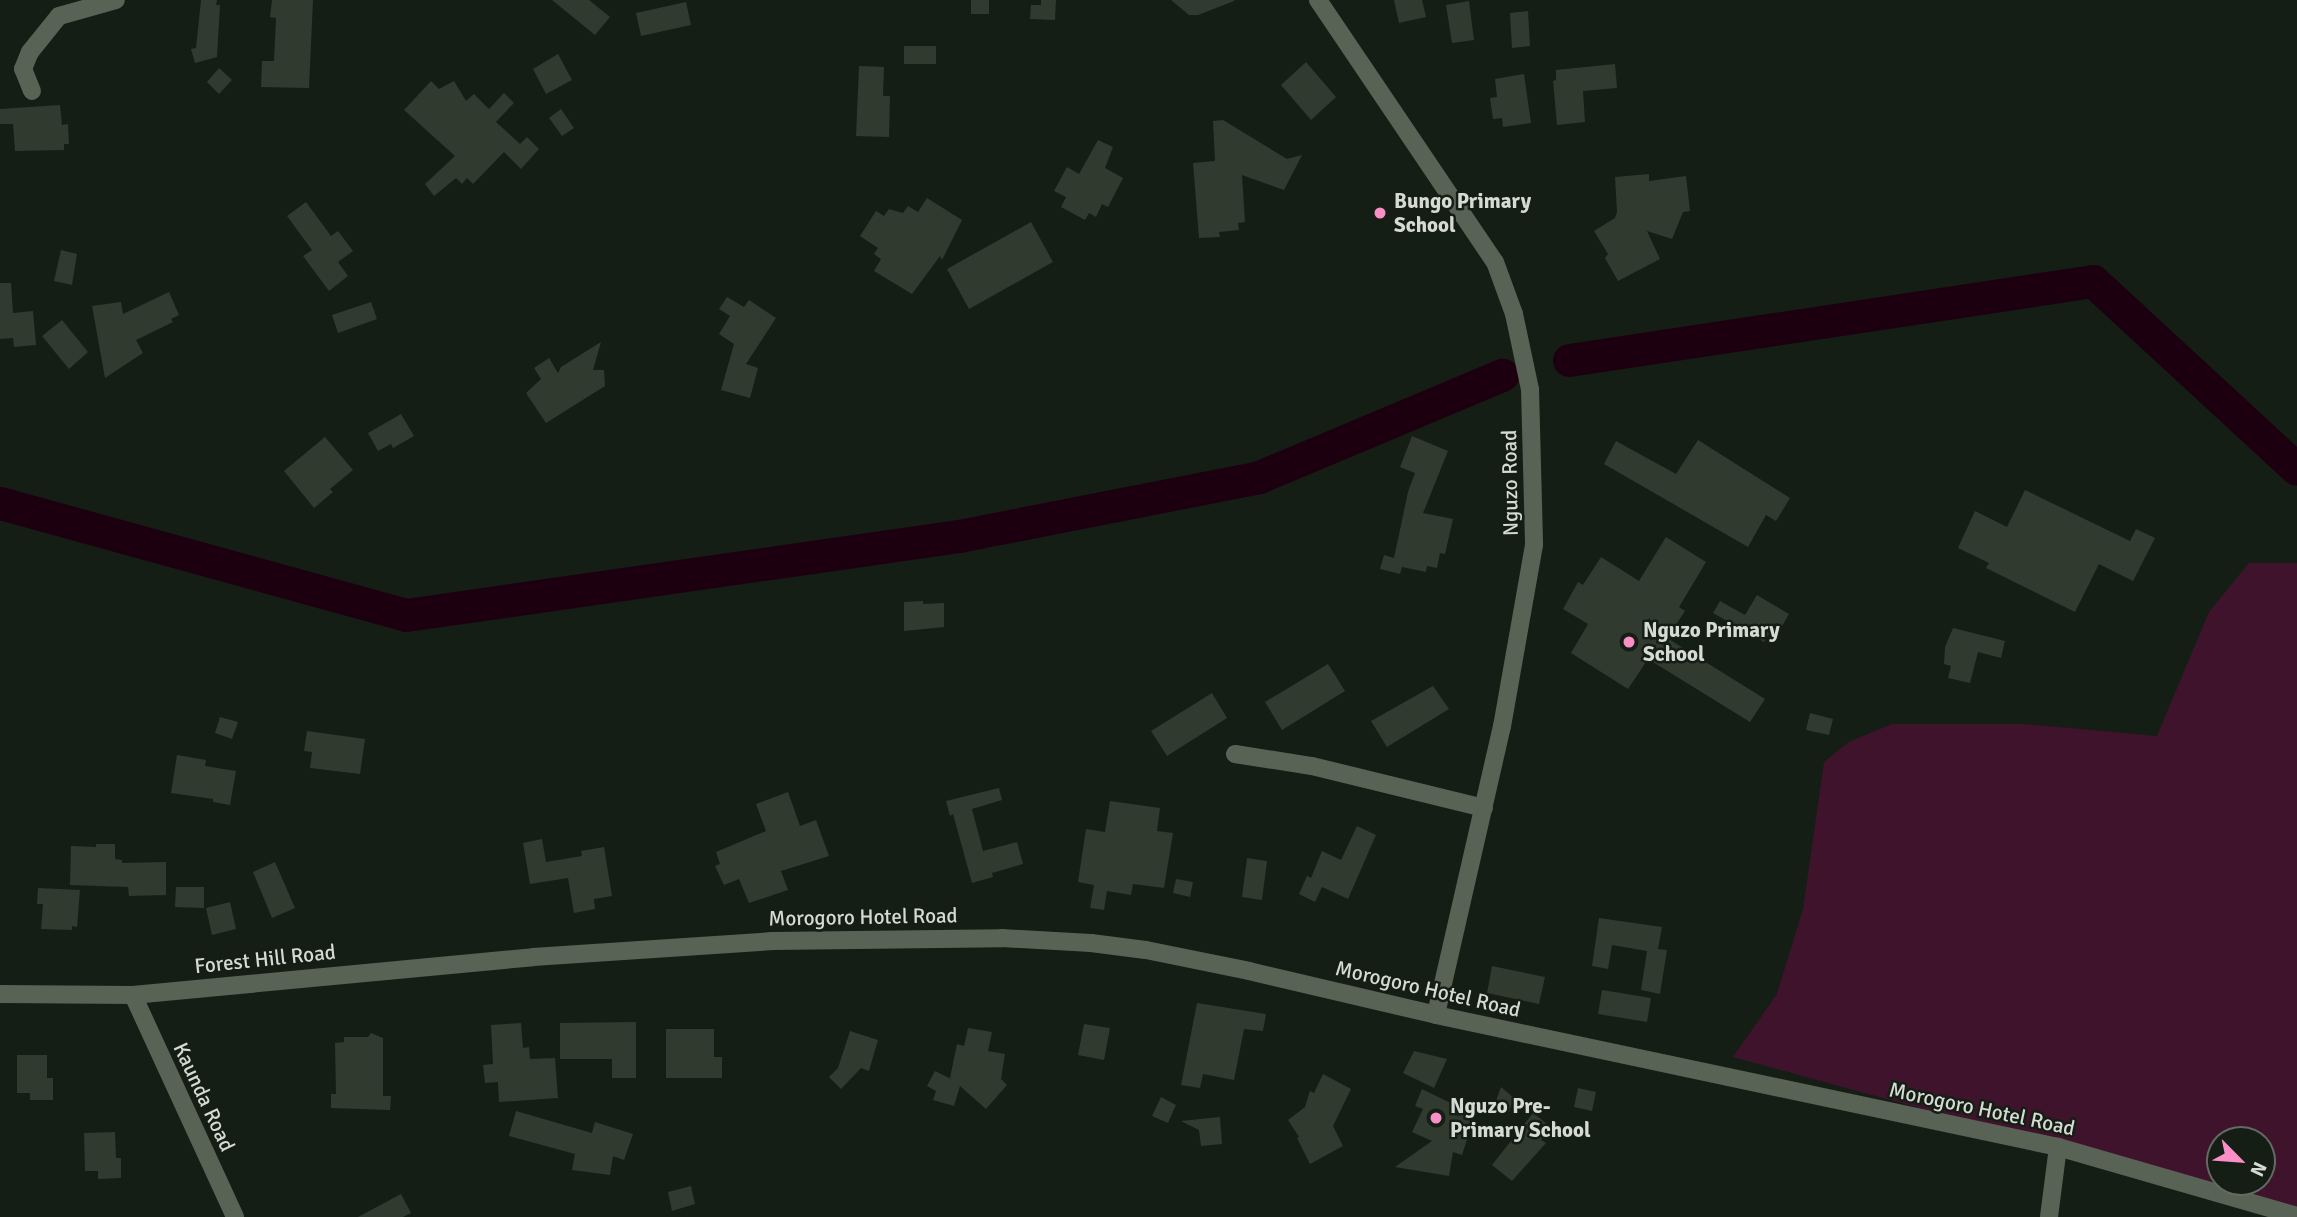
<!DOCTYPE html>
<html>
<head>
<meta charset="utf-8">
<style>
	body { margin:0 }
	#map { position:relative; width:2297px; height:1217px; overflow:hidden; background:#151e14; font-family:Signika,sans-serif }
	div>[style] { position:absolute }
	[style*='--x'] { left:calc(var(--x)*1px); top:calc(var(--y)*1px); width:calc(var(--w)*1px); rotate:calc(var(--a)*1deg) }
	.green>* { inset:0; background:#40132d }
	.river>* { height:33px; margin:-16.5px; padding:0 16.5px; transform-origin:16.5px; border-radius:16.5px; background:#1c0010 }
	.building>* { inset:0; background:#303a2f }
	.minor>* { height:18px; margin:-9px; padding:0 9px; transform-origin:9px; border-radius:9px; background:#586356 }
	.dots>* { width:19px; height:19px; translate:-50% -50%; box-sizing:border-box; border:4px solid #151e14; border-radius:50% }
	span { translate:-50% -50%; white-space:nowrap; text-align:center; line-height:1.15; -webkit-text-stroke:5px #151e14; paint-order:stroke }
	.poi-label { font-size:21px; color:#d5dbd4; font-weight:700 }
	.left { translate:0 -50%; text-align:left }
	.street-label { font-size:21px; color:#d5dbd4 }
	.north { position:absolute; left:2206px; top:1126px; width:70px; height:70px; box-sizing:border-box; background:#151e14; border:2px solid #626a61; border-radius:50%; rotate:115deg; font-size:19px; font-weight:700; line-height:28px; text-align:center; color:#d5dbd4 }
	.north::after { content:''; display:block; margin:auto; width:24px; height:32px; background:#fa8fc7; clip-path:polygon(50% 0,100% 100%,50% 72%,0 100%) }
</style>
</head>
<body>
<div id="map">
	<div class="green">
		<i style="clip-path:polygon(evenodd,2249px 563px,2297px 563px,2297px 1211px,1733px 1057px,1777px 994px,1803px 909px,1824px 762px,1849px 742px,1892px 724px,2023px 724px,2157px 736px,2209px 612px,2249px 563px,2220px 1140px,2262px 1140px,2262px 1182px,2220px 1182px,2220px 1140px)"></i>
	</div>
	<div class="river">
		<i style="--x:1569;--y:360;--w:530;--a:-8.57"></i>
		<i style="--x:2093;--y:281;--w:277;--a:42.7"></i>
		<i style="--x:0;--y:503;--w:421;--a:15.4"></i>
		<i style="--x:406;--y:615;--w:559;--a:-8.13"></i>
		<i style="--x:959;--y:536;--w:306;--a:-11.1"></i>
		<i style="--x:1259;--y:477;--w:264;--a:-22.8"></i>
	</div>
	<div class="building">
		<i style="clip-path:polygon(201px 0,217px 0,216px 5px,220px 5px,217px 57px,195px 63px,191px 49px,196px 48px)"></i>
		<i style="clip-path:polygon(272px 0,313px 0,309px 88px,261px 87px,262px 61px,274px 61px,276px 18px,270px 17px)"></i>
		<i style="clip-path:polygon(552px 0,589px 0,610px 17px,595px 35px)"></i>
		<i style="clip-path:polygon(971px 0,989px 0,989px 14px,971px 14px)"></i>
		<i style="clip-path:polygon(1041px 0,1056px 0,1055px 20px,1030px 19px,1031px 5px,1041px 5px)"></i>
		<i style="clip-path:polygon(1171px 0,1234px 0,1234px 1px,1198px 15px,1189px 15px)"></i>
		<i style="clip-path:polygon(1394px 0,1422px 0,1426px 17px,1399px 23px)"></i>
		<i style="clip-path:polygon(1469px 1px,1474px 40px,1452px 43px,1446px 5px)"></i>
		<i style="clip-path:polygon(686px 2px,691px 25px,641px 36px,636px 13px)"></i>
		<i style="clip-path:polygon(1528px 11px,1530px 46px,1512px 48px,1510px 13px)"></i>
		<i style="clip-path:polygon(904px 46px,936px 46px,936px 64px,904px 64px)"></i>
		<i style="clip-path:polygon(558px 54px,572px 80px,546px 94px,533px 69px)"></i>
		<i style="clip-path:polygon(1306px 62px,1336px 97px,1311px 120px,1281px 85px)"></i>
		<i style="clip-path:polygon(1615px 64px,1617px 88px,1583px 91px,1585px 122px,1557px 125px,1553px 81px,1556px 80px,1556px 70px)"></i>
		<i style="clip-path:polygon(859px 66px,884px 67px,883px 96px,890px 96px,889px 137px,856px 136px)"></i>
		<i style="clip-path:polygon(219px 68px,232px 80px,219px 94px,207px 82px)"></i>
		<i style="clip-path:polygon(1524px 74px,1531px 123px,1503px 127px,1502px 118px,1493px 119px,1490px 98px,1497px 97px,1495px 79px)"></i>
		<i style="clip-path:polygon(431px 81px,439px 89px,454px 81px,466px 101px,474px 94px,489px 109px,504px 93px,514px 103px,496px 122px,520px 144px,527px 137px,539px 149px,521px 169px,504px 152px,473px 184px,467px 178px,462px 184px,456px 178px,434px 196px,425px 184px,455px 156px,404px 110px)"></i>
		<i style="clip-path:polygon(60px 105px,62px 125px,68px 124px,69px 144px,64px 144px,64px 150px,15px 151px,13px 124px,0 124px,0 109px)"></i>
		<i style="clip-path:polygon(561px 109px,574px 128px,562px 136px,549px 118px)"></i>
		<i style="clip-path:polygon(1223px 120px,1287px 159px,1302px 155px,1284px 190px,1242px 175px,1245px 222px,1238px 223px,1239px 230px,1219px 232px,1220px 237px,1199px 238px,1193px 163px,1215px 161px,1213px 121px)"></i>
		<i style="clip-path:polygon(1098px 140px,1113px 147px,1105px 168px,1123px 178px,1108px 207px,1102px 204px,1096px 217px,1089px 213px,1085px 220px,1061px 207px,1066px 197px,1054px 191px,1067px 167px,1079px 174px)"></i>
		<i style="clip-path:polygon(1649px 174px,1649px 181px,1686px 176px,1690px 211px,1683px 212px,1672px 239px,1647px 231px,1660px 259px,1618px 281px,1605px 258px,1608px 254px,1594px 231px,1615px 218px,1617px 212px,1615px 177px)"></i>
		<i style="clip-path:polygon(927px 198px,962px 220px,942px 260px,940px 256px,912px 294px,874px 271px,881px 259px,874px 254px,878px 248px,860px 236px,876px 211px,884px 216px,889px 209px,903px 213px,908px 206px,918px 212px)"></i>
		<i style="clip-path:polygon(306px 202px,331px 236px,338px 231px,353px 251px,338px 262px,348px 276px,329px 291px,303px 256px,312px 250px,287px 216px)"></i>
		<i style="clip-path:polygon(1031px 222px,1053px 262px,969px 309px,947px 269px)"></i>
		<i style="clip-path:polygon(61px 250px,77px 254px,72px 285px,54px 281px)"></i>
		<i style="clip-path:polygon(0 283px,11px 283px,13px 313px,33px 311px,36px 345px,14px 347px,13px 338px,0 339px)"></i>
		<i style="clip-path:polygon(169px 292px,179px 315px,171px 319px,173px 322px,136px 340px,143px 353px,105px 378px,92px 306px,121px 302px,123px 314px)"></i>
		<i style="clip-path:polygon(727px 297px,744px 307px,749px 300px,776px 318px,746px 364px,758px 368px,750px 398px,721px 390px,734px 344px,719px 334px,730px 316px,719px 309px)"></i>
		<i style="clip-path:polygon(371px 302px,377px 319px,338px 333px,332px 315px)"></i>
		<i style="clip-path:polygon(62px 320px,88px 352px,69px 369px,42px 336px)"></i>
		<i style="clip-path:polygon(601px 342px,593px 370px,604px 370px,605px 386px,546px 423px,526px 393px,541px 379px,534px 368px,549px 358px,558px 373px,561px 367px)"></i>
		<i style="clip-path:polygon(401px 414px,414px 436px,393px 448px,391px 444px,378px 451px,368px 433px)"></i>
		<i style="clip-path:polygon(1412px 436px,1448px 451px,1423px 513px,1453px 519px,1445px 554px,1440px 553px,1437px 568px,1427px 566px,1426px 572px,1402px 567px,1400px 574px,1380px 569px,1384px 555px,1394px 558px,1408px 492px,1415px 473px,1400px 467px)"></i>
		<i style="clip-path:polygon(325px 437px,353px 470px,330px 489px,333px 492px,314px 508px,284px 471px)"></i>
		<i style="clip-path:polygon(1698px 440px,1790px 498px,1776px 521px,1766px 515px,1748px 547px,1604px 464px,1616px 441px,1676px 474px)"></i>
		<i style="clip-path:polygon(2025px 490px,2130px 541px,2136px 529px,2155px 538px,2133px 581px,2099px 564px,2075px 612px,1986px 568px,1989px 563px,1958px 548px,1975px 511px,2007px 527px)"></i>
		<i style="clip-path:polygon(1666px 537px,1706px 562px,1679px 607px,1685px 611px,1667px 638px,1765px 699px,1750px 722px,1648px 659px,1628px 689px,1571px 653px,1588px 624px,1563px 609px,1578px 582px,1583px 585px,1601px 557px,1639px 581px)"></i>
		<i style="clip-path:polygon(1757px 595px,1789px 614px,1782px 626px,1776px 623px,1764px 642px,1713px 613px,1720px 601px,1745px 615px)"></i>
		<i style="clip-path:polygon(923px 601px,923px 604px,944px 603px,944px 627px,904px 631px,904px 602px)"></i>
		<i style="clip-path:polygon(1953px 628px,2005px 641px,2001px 658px,1978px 652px,1970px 683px,1948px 678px,1951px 666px,1944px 664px,1945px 647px)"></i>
		<i style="clip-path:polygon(1328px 664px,1345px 691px,1282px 730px,1265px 702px)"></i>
		<i style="clip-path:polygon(1433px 686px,1449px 709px,1387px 747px,1371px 721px)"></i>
		<i style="clip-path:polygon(1212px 693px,1227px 718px,1167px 756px,1151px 731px)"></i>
		<i style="clip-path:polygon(1810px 713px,1833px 719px,1829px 735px,1806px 730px)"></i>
		<i style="clip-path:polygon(220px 717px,238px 722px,232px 739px,215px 733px)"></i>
		<i style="clip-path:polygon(307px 731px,365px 739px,360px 774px,310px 768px,312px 752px,304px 751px)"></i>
		<i style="clip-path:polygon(177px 755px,206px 760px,205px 766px,236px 771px,230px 805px,213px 802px,213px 799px,171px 793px)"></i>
		<i style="clip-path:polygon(999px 788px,1002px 800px,972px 809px,983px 851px,1017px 842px,1023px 864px,992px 873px,993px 877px,972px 883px,953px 814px,950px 816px,946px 801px)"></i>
		<i style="clip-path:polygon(788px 792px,800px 826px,816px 820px,829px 856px,781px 871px,788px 890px,749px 903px,739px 879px,724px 885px,715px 866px,720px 864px,716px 852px,766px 831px,756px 804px)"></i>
		<i style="clip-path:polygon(1110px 801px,1160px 808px,1157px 831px,1173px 833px,1164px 888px,1133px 884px,1131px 895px,1107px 891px,1104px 910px,1090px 908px,1094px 885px,1078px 882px,1086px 829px,1105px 832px)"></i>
		<i style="clip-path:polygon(1357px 826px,1376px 835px,1348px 899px,1322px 887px,1315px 902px,1299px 894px,1307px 876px,1311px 878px,1322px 851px,1341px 860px)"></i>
		<i style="clip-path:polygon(542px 839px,546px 862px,582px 856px,581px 851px,604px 847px,612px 896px,594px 899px,595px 909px,574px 913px,568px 878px,530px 884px,523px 843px)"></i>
		<i style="clip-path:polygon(96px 844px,115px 844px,115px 859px,122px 860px,122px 863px,166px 862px,166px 895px,129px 896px,128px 887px,70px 885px,71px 846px,96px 847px)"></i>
		<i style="clip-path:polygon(1247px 858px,1267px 861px,1262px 900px,1242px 897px)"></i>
		<i style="clip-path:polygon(275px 862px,295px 908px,272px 918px,253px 872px)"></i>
		<i style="clip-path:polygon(1176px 879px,1193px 882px,1190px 897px,1173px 893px)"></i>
		<i style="clip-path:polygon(176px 887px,204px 887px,204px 908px,175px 907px)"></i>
		<i style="clip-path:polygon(38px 888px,80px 890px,77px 927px,72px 926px,72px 930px,41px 929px,43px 904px,37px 904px)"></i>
		<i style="clip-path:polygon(230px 902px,236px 929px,212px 935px,206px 908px)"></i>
		<i style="clip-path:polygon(1599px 918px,1662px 927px,1658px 949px,1667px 950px,1660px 994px,1641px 990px,1647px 951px,1612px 945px,1608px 969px,1592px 966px)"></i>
		<i style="clip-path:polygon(1492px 966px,1545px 977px,1539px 1004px,1487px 993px)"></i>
		<i style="clip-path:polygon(1602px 990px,1651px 998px,1647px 1022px,1598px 1014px)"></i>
		<i style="clip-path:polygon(1197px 1003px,1266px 1014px,1263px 1031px,1244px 1029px,1234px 1080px,1203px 1074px,1200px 1088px,1181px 1085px)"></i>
		<i style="clip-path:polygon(636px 1022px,636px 1078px,612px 1078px,612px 1059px,560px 1059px,560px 1023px)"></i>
		<i style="clip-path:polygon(521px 1023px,523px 1048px,529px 1047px,530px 1059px,555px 1058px,558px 1098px,499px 1102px,498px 1082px,485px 1083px,483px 1065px,493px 1064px,491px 1025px)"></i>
		<i style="clip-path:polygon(1084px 1024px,1110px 1028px,1104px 1060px,1078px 1055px)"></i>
		<i style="clip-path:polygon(968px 1028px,992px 1032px,988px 1051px,1005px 1054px,1001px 1079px,1007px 1085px,986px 1109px,960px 1086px,954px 1106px,933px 1100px,936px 1091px,927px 1086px,935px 1071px,953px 1080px,950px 1078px,957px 1044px,964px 1046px)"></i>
		<i style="clip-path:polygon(666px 1029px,714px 1029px,714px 1057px,722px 1057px,722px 1078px,666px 1078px)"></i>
		<i style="clip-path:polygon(850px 1031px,878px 1040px,869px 1071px,861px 1068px,841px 1089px,829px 1077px,838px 1068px)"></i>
		<i style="clip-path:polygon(371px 1033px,383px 1038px,383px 1096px,391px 1096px,390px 1110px,331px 1108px,331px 1094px,336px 1094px,335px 1043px,344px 1042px,344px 1037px,368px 1037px)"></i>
		<i style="clip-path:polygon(1414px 1051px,1447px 1059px,1434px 1088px,1403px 1073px)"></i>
		<i style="clip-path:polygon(17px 1055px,47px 1055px,47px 1078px,53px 1078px,53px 1100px,30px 1100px,30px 1093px,17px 1093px)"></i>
		<i style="clip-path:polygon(1323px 1074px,1351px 1089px,1333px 1126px,1343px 1146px,1310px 1164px,1297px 1138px,1299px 1137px,1288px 1120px,1305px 1107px,1310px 1091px,1314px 1093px)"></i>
		<i style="clip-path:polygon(1501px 1087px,1514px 1098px,1509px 1112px,1494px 1106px)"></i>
		<i style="clip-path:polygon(1578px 1088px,1596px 1092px,1592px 1111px,1574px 1107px)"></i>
		<i style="clip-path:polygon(1422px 1089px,1475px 1115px,1462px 1155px,1453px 1152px,1449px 1176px,1395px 1167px,1432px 1141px,1412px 1132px,1423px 1109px,1415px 1106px)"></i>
		<i style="clip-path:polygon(1161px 1097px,1176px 1105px,1168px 1123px,1152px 1116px)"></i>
		<i style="clip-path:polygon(516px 1111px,592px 1133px,595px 1122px,633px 1134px,624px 1160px,613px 1156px,610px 1175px,572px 1170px,575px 1154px,509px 1136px)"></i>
		<i style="clip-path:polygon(1533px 1113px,1551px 1127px,1541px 1140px,1546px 1143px,1512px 1181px,1492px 1165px)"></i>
		<i style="clip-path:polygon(1220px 1117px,1222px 1144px,1201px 1146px,1199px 1130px,1181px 1121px)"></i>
		<i style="clip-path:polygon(115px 1132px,116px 1158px,121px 1158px,121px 1178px,98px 1179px,98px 1171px,85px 1171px,84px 1133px)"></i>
		<i style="clip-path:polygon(691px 1186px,695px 1204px,672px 1211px,668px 1192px)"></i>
		<i style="clip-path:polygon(401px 1194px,411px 1213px,403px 1217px,358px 1217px)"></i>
	</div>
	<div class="minor">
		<i style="--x:1318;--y:0;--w:316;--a:56"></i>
		<i style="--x:1495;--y:262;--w:55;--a:69.9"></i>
		<i style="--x:1514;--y:314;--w:77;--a:78"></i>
		<i style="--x:1530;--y:389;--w:156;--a:88.5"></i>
		<i style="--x:1534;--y:545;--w:184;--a:100"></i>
		<i style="--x:1502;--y:726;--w:296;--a:102.9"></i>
		<i style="--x:32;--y:91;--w:24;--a:-112"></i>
		<i style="--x:23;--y:69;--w:18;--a:-68"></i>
		<i style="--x:30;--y:52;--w:46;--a:-51.1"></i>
		<i style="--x:59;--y:16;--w:59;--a:-15.7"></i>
		<i style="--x:1235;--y:754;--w:78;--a:8.9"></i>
		<i style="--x:1312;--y:766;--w:177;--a:13.7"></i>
		<i style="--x:0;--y:994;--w:133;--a:0.4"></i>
		<i style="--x:133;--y:995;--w:402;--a:-5.4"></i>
		<i style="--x:533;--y:957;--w:240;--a:-3.8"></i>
		<i style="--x:772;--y:941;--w:230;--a:-0.7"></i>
		<i style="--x:1002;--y:938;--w:89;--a:3.2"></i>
		<i style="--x:1091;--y:943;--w:55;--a:7.3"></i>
		<i style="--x:1146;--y:950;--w:105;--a:11.5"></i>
		<i style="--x:1249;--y:971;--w:192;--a:13.2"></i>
		<i style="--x:1436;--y:1015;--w:636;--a:11.98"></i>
		<i style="--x:2058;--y:1147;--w:249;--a:16.1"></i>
		<i style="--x:133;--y:995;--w:244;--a:65.3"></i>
		<i style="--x:2049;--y:1217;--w:71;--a:-82.7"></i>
	</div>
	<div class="dots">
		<i style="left:1380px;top:213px;background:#fa8fc7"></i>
		<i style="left:1629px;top:642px;background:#fa8fc7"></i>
		<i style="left:1436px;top:1118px;background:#fa8fc7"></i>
	</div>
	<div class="poi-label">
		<span class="left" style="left:1394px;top:213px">Bungo Primary<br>School</span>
		<span class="left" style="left:1643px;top:642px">Nguzo Primary<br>School</span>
		<span class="left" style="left:1450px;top:1118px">Nguzo Pre-<br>Primary School</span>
	</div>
	<div class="street-label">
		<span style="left:1510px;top:483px;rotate:-91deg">Nguzo Road</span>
		<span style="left:863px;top:917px;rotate:-1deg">Morogoro Hotel Road</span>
		<span style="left:265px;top:959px;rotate:-6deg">Forest Hill Road</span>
		<span style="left:1428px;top:989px;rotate:13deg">Morogoro Hotel Road</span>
		<span style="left:204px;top:1097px;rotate:65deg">Kaunda Road</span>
		<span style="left:1982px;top:1109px;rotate:12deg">Morogoro Hotel Road</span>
	</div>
	<div class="north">N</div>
</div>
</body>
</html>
